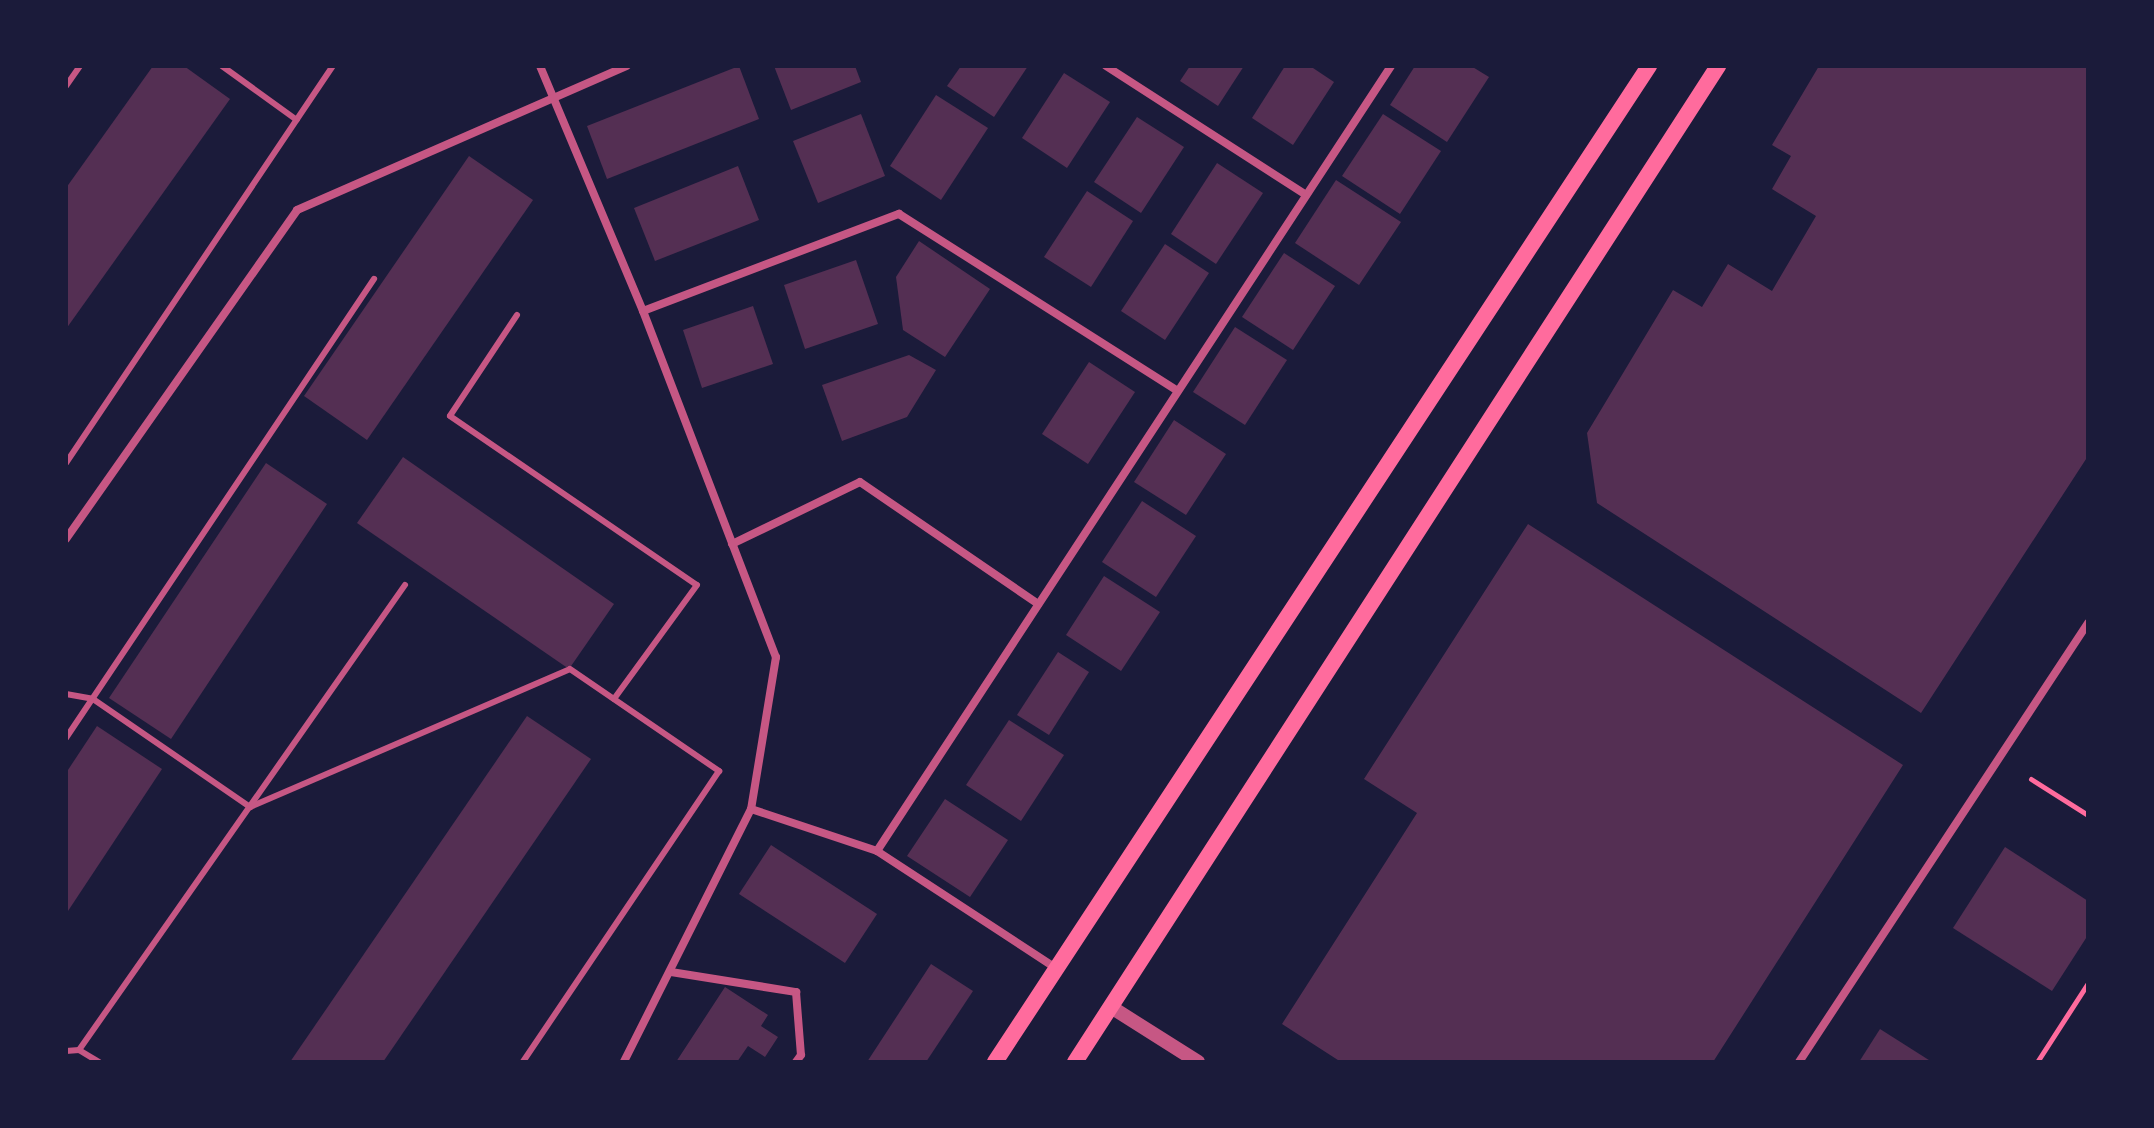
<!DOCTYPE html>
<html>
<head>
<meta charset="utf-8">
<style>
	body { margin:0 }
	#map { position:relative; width:2154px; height:1128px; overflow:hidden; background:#1b1b3a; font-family:"Fira Sans",sans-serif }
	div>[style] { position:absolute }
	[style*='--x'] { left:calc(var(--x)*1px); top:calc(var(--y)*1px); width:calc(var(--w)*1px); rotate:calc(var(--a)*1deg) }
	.building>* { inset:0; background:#542f53 }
	.path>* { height:5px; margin:-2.5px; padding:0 2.5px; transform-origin:2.5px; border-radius:2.5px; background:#ff6b9d }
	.service>* { height:6px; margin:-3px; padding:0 3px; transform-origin:3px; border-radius:3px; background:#c65784 }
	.minor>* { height:8px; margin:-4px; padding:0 4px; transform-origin:4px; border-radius:4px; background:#c65784 }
	.tertiary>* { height:14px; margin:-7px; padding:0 7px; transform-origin:7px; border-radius:7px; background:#c65784 }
	.secondary>* { height:16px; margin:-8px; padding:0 8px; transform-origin:8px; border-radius:8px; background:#ff6b9d }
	span { translate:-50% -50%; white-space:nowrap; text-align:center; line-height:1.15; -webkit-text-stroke:6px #1b1b3a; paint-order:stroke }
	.frame { position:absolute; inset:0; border:68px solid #1b1b3a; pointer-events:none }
</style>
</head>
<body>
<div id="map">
	<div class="building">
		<i style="clip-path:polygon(153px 66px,184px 66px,230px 99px,66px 329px,66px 188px)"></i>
		<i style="clip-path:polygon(739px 66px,759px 119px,607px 179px,587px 126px)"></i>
		<i style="clip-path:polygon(774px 66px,855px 66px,861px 82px,791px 110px)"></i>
		<i style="clip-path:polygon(961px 66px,1028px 66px,994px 117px,947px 86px)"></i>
		<i style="clip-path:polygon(1190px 66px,1244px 66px,1218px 106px,1180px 81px)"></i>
		<i style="clip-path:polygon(1285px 66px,1310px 66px,1334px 82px,1293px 145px,1252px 118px)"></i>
		<i style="clip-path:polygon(1415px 66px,1471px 66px,1489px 77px,1447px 142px,1390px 105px)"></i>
		<i style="clip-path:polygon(1819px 66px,2088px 66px,2088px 456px,1921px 713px,1597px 503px,1587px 433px,1673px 290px,1702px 307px,1728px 264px,1772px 291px,1816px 216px,1772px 189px,1791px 156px,1772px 145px)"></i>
		<i style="clip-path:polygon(1064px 73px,1110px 102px,1067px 168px,1022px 138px)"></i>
		<i style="clip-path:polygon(936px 95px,988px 128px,941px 200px,890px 166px)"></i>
		<i style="clip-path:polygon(861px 114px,885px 176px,818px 203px,793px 141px)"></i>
		<i style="clip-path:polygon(1383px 114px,1441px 151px,1400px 214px,1342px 176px)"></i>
		<i style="clip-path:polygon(1137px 117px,1184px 147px,1141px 213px,1094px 182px)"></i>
		<i style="clip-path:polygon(469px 156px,533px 200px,367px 440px,304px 396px)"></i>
		<i style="clip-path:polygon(1217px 163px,1263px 193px,1216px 264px,1171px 234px)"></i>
		<i style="clip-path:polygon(738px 166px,759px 220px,655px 261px,634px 208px)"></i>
		<i style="clip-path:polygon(1336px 180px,1401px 222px,1359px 285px,1295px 243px)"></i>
		<i style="clip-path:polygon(1087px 191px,1133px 221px,1091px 287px,1044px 257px)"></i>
		<i style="clip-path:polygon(919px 241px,990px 289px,945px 357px,903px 330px,896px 277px)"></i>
		<i style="clip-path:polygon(1165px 244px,1209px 273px,1165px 340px,1121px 311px)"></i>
		<i style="clip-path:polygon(1284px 253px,1335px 286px,1293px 350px,1242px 317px)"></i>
		<i style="clip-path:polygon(856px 260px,878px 324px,805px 349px,784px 285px)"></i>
		<i style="clip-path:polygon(753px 306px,773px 364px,702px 388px,683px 330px)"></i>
		<i style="clip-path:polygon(1235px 327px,1287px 360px,1245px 425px,1193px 392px)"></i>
		<i style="clip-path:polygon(909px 355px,936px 370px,907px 417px,842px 441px,822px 385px)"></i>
		<i style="clip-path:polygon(1089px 362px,1135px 392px,1088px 464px,1042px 434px)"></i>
		<i style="clip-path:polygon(1174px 420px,1226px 454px,1186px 515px,1134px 482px)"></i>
		<i style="clip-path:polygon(403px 457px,614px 604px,569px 669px,357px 523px)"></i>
		<i style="clip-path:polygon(266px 463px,327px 504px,171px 739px,109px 698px)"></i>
		<i style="clip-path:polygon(1142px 501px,1196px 536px,1156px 597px,1102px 562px)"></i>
		<i style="clip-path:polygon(1528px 524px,1903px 765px,1713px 1062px,1341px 1062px,1282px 1024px,1417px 813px,1364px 779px)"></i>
		<i style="clip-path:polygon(1104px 576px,1160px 612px,1121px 671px,1066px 635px)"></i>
		<i style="clip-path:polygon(1058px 652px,1089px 672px,1049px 735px,1017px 715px)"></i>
		<i style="clip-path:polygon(527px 716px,591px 759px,383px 1062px,290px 1062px)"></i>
		<i style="clip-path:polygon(1009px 720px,1064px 755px,1021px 821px,966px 785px)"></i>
		<i style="clip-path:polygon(97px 726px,162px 769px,66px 914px,66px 773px)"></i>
		<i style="clip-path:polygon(945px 799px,1008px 840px,970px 897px,907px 856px)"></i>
		<i style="clip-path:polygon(771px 845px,877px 914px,845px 963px,739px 894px)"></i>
		<i style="clip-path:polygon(2005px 847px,2088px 901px,2088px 935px,2052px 991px,1953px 928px)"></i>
		<i style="clip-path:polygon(931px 964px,973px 991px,926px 1062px,867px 1062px)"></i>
		<i style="clip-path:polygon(725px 987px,768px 1015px,761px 1026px,778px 1037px,765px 1057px,748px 1046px,737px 1062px,676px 1062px)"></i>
		<i style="clip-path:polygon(1880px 1029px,1932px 1062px,1859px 1062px)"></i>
	</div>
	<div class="path">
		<i style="--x:2031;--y:779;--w:67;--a:32.3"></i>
		<i style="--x:2037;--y:1062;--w:94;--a:-57.2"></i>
	</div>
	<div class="service">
		<i style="--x:222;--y:66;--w:92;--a:35.8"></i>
		<i style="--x:66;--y:86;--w:24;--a:-55"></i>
		<i style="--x:517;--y:315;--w:121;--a:123.6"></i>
		<i style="--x:450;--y:416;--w:299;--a:34.4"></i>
		<i style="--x:697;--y:585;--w:141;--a:126.1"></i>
		<i style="--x:66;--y:463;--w:478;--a:-56.1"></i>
		<i style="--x:66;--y:694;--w:27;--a:10"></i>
		<i style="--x:93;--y:699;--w:191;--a:34.5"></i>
		<i style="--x:250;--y:807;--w:348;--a:-23.3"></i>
		<i style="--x:570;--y:669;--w:181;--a:34.4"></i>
		<i style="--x:719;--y:771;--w:351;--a:124"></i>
		<i style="--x:66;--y:738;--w:553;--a:-56.14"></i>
		<i style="--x:79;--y:1050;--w:23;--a:31"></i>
		<i style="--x:66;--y:1051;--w:13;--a:-4"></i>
		<i style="--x:79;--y:1050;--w:568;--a:-54.97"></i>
	</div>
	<div class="minor">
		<i style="--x:540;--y:66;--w:266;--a:67.2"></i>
		<i style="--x:643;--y:311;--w:371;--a:69"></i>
		<i style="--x:776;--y:657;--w:154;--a:99.3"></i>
		<i style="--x:751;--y:809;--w:283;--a:116.7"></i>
		<i style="--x:1106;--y:66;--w:238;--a:32.8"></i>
		<i style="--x:643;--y:311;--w:274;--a:-20.8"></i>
		<i style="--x:899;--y:214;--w:330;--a:32.4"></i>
		<i style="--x:66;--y:539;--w:402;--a:-54.9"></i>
		<i style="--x:297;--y:210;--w:360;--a:-23.6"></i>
		<i style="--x:732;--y:544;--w:142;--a:-25.8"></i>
		<i style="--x:860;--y:482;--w:216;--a:34.4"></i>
		<i style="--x:751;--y:809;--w:133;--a:18.4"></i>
		<i style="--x:877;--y:851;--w:212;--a:33.2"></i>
		<i style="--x:877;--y:851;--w:938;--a:-56.78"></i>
		<i style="--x:671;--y:972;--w:127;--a:9.1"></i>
		<i style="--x:796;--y:992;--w:63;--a:85.5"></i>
		<i style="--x:801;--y:1055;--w:9;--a:126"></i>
		<i style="--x:1799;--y:1062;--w:526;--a:-56.64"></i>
	</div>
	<div class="tertiary">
		<i style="--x:1111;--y:1007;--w:103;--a:32.3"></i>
	</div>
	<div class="secondary">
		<i style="--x:995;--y:1062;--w:1192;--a:-56.71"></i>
		<i style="--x:1075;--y:1062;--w:1186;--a:-57.15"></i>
	</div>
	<div class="frame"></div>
</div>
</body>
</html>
